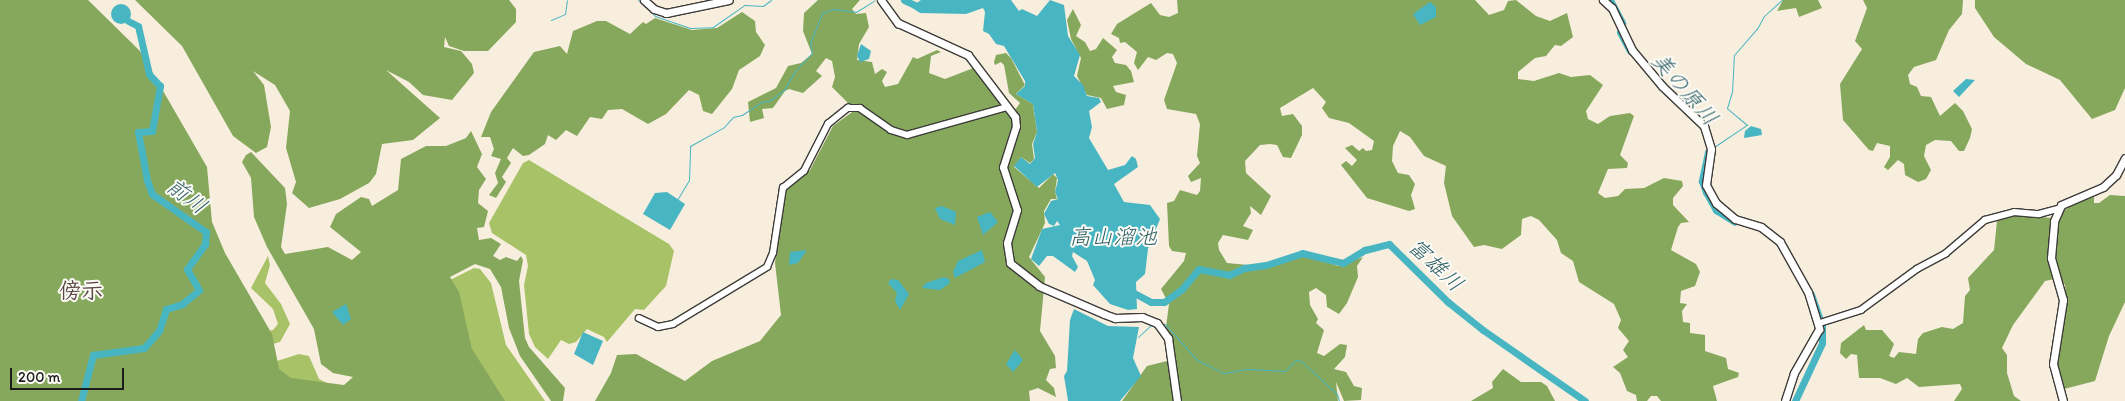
<!DOCTYPE html>
<html>
<head>
<meta charset="utf-8">
<style>
	body { margin:0 }
	#map { position:relative; width:2125px; height:401px; overflow:hidden; background:#f8eede; font-family:Itim,"Klee One",sans-serif }
	div>[style] { position:absolute }
	[style*='--x'] { left:calc(var(--x)*1px); top:calc(var(--y)*1px); width:calc(var(--w)*1px); rotate:calc(var(--a)*1deg) }
	.green>* { inset:0; background:#a8c268 }
	.forest>* { inset:0; background:#86a85c }
	.water>* { inset:0; background:#48b6c2 }
	.round { border-radius:50% }
	.stream>* { height:1px; margin:-0.5px; padding:0 0.5px; transform-origin:0.5px; border-radius:0.5px; background:#48b6c2 }
	.river>* { height:7px; margin:-3.5px; padding:0 3.5px; transform-origin:3.5px; border-radius:3.5px; background:#48b6c2 }
	.roads { filter:drop-shadow(1px 0 #3d3c39) drop-shadow(-1px 0 #3d3c39) drop-shadow(0 1px #3d3c39) drop-shadow(0 -1px #3d3c39) }
	.tertiary>* { height:5.5px; margin:-2.75px; padding:0 2.75px; transform-origin:2.75px; border-radius:2.75px; background:#fff }
	.primary>* { height:7px; margin:-3.5px; padding:0 3.5px; transform-origin:3.5px; border-radius:3.5px; background:#fff }
	span { translate:-50% -50%; white-space:nowrap; text-align:center; line-height:1.15; -webkit-text-stroke:4px #fdfcf7; paint-order:stroke }
	.water-label { font-size:22px; color:#306167; font-style:italic }
	.neighbourhood-label { font-size:22px; color:#5b4845; font-weight:700 }
	.scale { position:absolute; left:10px; top:368px; width:114px; height:22px; box-sizing:border-box; border:2px solid #1c1c1c; border-top:0; padding-left:6px; font-size:15px; line-height:18px; white-space:nowrap; color:#1c1c1c; -webkit-text-stroke:4px #fdfcf7; paint-order:stroke }
</style>
</head>
<body>
<div id="map">
	<div class="green">
		<i style="clip-path:polygon(529px 160px,669px 244px,674px 251px,666px 286px,644px 310px,635px 309px,607px 342px,604px 337px,587px 329px,576px 342px,569px 344px,561px 340px,548px 359px,535px 347px,529px 334px,524px 285px,528px 266px,526px 255px,492px 233px,489px 223px,523px 163px)"></i>
		<i style="clip-path:polygon(268px 256px,270px 265px,265px 283px,281px 304px,290px 324px,280px 342px,269px 345px,274px 362px,299px 354px,309px 356px,319px 379px,333px 386px,348px 387px,434px 288px,474px 268px,480px 269px,491px 283px,506px 345px,545px 401px,324px 401px,221px 341px,273px 330px,278px 324px,273px 309px,251px 288px)"></i>
	</div>
	<div class="forest">
		<i style="clip-path:polygon(0 0,88px 0,140px 51px,207px 167px,212px 222px,225px 253px,272px 334px,279px 369px,291px 378px,344px 385px,353px 377px,333px 373px,321px 364px,314px 329px,267px 247px,254px 217px,251px 178px,242px 162px,246px 155px,251px 152px,285px 188px,287px 204px,281px 247px,285px 254px,328px 247px,352px 260px,361px 252px,330px 227px,336px 214px,361px 197px,369px 199px,372px 206px,398px 190px,401px 159px,426px 146px,446px 146px,466px 138px,471px 131px,482px 154px,477px 167px,486px 179px,479px 190px,478px 203px,488px 211px,484px 227px,477px 228px,479px 240px,491px 238px,501px 244px,493px 256px,500px 260px,506px 257px,517px 261px,521px 256px,523px 260px,519px 281px,525px 338px,529px 347px,565px 388px,563px 401px,551px 401px,520px 356px,509px 328px,501px 287px,490px 269px,475px 264px,450px 277px,459px 292px,472px 349px,505px 401px,0 401px)"></i>
		<i style="clip-path:polygon(135px 0,509px 0,516px 9px,516px 22px,488px 51px,464px 51px,449px 46px,445px 37px,444px 47px,461px 51px,472px 64px,474px 73px,452px 100px,423px 95px,409px 82px,386px 70px,440px 118px,413px 140px,382px 144px,376px 174px,369px 183px,340px 199px,309px 208px,292px 193px,296px 182px,286px 148px,290px 111px,275px 85px,253px 71px,264px 85px,271px 127px,267px 147px,256px 153px,233px 136px,182px 46px)"></i>
		<i style="clip-path:polygon(818px 0,860px 0,852px 9px,856px 14px,866px 13px,869px 27px,859px 44px,857px 60px,872px 62px,875px 74px,882px 69px,887px 72px,882px 81px,885px 87px,898px 84px,913px 57px,917px 59px,937px 50px,941px 52px,931px 56px,929px 73px,945px 79px,976px 67px,1015px 110px,1020px 103px,1009px 93px,1004px 65px,1001px 62px,995px 65px,994px 62px,996px 55px,1006px 53px,1011px 58px,1025px 85px,1016px 94px,1033px 104px,1037px 132px,1032px 144px,1034px 159px,1030px 163px,1021px 157px,1014px 167px,1039px 188px,1053px 174px,1057px 178px,1055px 192px,1057px 199px,1051px 199px,1044px 211px,1045px 223px,1029px 257px,1045px 277px,1040px 331px,1055px 356px,1056px 368px,1050px 369px,1046px 380px,1054px 388px,1056px 397px,1038px 388px,1029px 391px,1030px 401px,595px 401px,611px 373px,617px 355px,636px 354px,685px 381px,712px 361px,760px 341px,781px 315px,775px 263px,782px 201px,788px 188px,810px 170px,833px 126px,855px 110px,832px 87px,835px 77px,832px 61px,826px 58px,816px 71px,822px 76px,803px 93px,789px 89px,785px 91px,773px 108px,762px 109px,764px 118px,750px 122px,748px 102px,776px 88px,788px 66px,801px 63px,812px 54px,803px 31px,804px 13px)"></i>
		<i style="clip-path:polygon(1177px 0,1475px 0,1489px 15px,1504px 10px,1508px 1px,1516px 0,1536px 16px,1550px 21px,1567px 13px,1573px 37px,1561px 46px,1555px 45px,1546px 56px,1535px 58px,1518px 72px,1518px 79px,1534px 81px,1559px 73px,1571px 77px,1590px 75px,1603px 85px,1586px 111px,1588px 119px,1598px 124px,1610px 116px,1630px 113px,1634px 116px,1620px 155px,1628px 163px,1627px 168px,1608px 169px,1598px 193px,1605px 198px,1618px 196px,1625px 189px,1644px 188px,1664px 178px,1682px 181px,1683px 186px,1673px 198px,1673px 205px,1689px 222px,1681px 223px,1678px 227px,1671px 250px,1696px 264px,1700px 272px,1695px 286px,1681px 291px,1680px 303px,1687px 304px,1682px 311px,1683px 322px,1690px 323px,1690px 333px,1705px 335px,1705px 351px,1726px 358px,1728px 369px,1739px 373px,1738px 377px,1713px 386px,1717px 401px,1661px 401px,1657px 396px,1651px 396px,1647px 401px,1637px 401px,1636px 395px,1627px 391px,1620px 373px,1613px 367px,1628px 357px,1623px 350px,1629px 341px,1618px 328px,1621px 320px,1614px 304px,1579px 282px,1573px 261px,1561px 253px,1557px 240px,1539px 220px,1531px 216px,1522px 219px,1521px 235px,1502px 249px,1484px 245px,1474px 247px,1452px 216px,1444px 183px,1446px 166px,1424px 156px,1410px 137px,1400px 131px,1393px 146px,1392px 161px,1398px 173px,1409px 175px,1415px 184px,1411px 195px,1415px 209px,1409px 211px,1367px 198px,1341px 165px,1346px 161px,1352px 166px,1357px 160px,1345px 148px,1352px 145px,1359px 151px,1363px 148px,1366px 151px,1372px 150px,1374px 141px,1349px 123px,1329px 118px,1322px 108px,1326px 102px,1313px 88px,1280px 108px,1282px 116px,1293px 114px,1302px 126px,1302px 135px,1291px 158px,1283px 157px,1277px 145px,1270px 144px,1260px 145px,1245px 161px,1246px 173px,1271px 196px,1261px 215px,1250px 206px,1251px 213px,1243px 226px,1253px 230px,1248px 240px,1223px 235px,1218px 243px,1219px 250px,1227px 263px,1259px 266px,1304px 254px,1338px 266px,1363px 257px,1357px 266px,1358px 277px,1347px 303px,1339px 314px,1327px 307px,1326px 295px,1316px 288px,1309px 292px,1310px 305px,1318px 319px,1316px 323px,1324px 330px,1317px 353px,1324px 356px,1340px 344px,1347px 345px,1345px 357px,1334px 369px,1346px 372px,1354px 386px,1362px 388px,1361px 400px,1344px 401px,1336px 382px,1338px 401px,1122px 401px,1147px 366px,1175px 359px,1172px 338px,1166px 327px,1169px 304px,1161px 289px,1184px 261px,1186px 253px,1172px 251px,1169px 246px,1167px 203px,1174px 201px,1180px 190px,1197px 195px,1200px 191px,1201px 178px,1191px 182px,1188px 176px,1200px 163px,1197px 156px,1200px 124px,1196px 114px,1167px 109px,1164px 100px,1177px 63px,1173px 54px,1167px 53px,1156px 60px,1148px 57px,1138px 70px,1134px 63px,1137px 52px,1125px 42px,1120px 43px,1119px 38px,1111px 34px,1117px 24px,1151px 3px,1160px 15px,1169px 17px,1178px 13px)"></i>
		<i style="clip-path:polygon(1783px 0,1818px 0,1822px 8px,1799px 17px,1796px 8px,1777px 11px)"></i>
		<i style="clip-path:polygon(1863px 0,1963px 0,1962px 14px,1949px 30px,1936px 60px,1914px 67px,1908px 75px,1910px 84px,1917px 87px,1921px 96px,1931px 97px,1940px 116px,1955px 103px,1963px 111px,1972px 129px,1970px 138px,1964px 151px,1959px 151px,1951px 141px,1935px 140px,1926px 145px,1924px 156px,1931px 170px,1926px 179px,1918px 182px,1905px 175px,1904px 164px,1898px 160px,1888px 170px,1884px 167px,1890px 157px,1890px 146px,1877px 143px,1873px 151px,1869px 150px,1843px 120px,1840px 84px,1862px 49px,1855px 41px,1867px 8px)"></i>
		<i style="clip-path:polygon(1975px 0,2125px 0,2125px 88px,2115px 110px,2092px 119px,2060px 80px,2026px 64px,1994px 37px,1975px 8px)"></i>
		<i style="clip-path:polygon(1073px 9px,1081px 25px,1076px 36px,1085px 42px,1090px 51px,1096px 49px,1103px 38px,1117px 50px,1112px 57px,1115px 63px,1126px 65px,1131px 71px,1134px 82px,1113px 86px,1116px 92px,1126px 95px,1124px 105px,1107px 109px,1101px 98px,1087px 95px,1077px 76px,1081px 58px,1071px 39px,1067px 20px)"></i>
		<i style="clip-path:polygon(742px 12px,755px 21px,756px 32px,765px 45px,760px 56px,739px 70px,732px 89px,712px 114px,703px 111px,699px 95px,689px 90px,666px 114px,648px 124px,622px 109px,608px 110px,602px 119px,590px 117px,577px 136px,566px 130px,556px 140px,548px 135px,545px 144px,529px 155px,523px 156px,513px 148px,507px 158px,511px 163px,502px 177px,506px 182px,496px 198px,489px 195px,498px 183px,495px 173px,501px 159px,491px 156px,494px 149px,490px 137px,481px 137px,491px 112px,534px 52px,560px 46px,567px 54px,573px 31px,597px 21px,606px 21px,630px 34px,643px 22px,646px 24px,655px 18px,692px 30px,717px 28px)"></i>
		<i style="clip-path:polygon(2110px 195px,2125px 196px,2125px 302px,2109px 336px,2095px 381px,2064px 389px,2056px 359px,2066px 298px,2065px 285px,2059px 278px,2045px 281px,2013px 325px,2002px 348px,2007px 355px,2007px 373px,2014px 396px,2021px 401px,1954px 401px,1962px 389px,1960px 384px,1919px 387px,1907px 378px,1896px 384px,1880px 378px,1859px 378px,1857px 355px,1851px 354px,1846px 359px,1840px 353px,1841px 343px,1864px 325px,1866px 330px,1882px 330px,1894px 344px,1889px 356px,1894px 358px,1899px 352px,1916px 354px,1918px 339px,1923px 333px,1942px 327px,1953px 329px,1963px 323px,1965px 296px,1970px 290px,1968px 278px,1994px 250px,1997px 221px,2017px 215px,2052px 218px,2081px 200px,2094px 197px,2094px 203px,2099px 203px)"></i>
		<i style="clip-path:polygon(1503px 369px,1521px 382px,1541px 382px,1547px 386px,1555px 401px,1471px 401px,1493px 388px,1492px 382px)"></i>
	</div>
	<div class="water">
		<i style="clip-path:polygon(921px 0,1011px 0,1019px 11px,1022px 9px,1037px 16px,1050px 0,1064px 5px,1068px 36px,1080px 55px,1074px 76px,1083px 85px,1087px 96px,1099px 98px,1101px 102px,1089px 111px,1092px 127px,1089px 138px,1108px 170px,1125px 165px,1132px 156px,1136px 159px,1138px 167px,1114px 184px,1124px 202px,1150px 205px,1160px 219px,1148px 249px,1145px 274px,1136px 282px,1137px 309px,1128px 310px,1110px 304px,1093px 285px,1095px 280px,1087px 261px,1073px 252px,1072px 256px,1078px 267px,1075px 272px,1053px 256px,1047px 256px,1039px 266px,1031px 259px,1042px 229px,1060px 225px,1057px 221px,1054px 226px,1049px 224px,1044px 214px,1051px 201px,1058px 199px,1055px 192px,1058px 180px,1055px 173px,1037px 187px,1014px 166px,1021px 157px,1030px 164px,1035px 158px,1033px 144px,1037px 132px,1033px 104px,1016px 94px,1025px 86px,1025px 81px,1004px 46px,996px 44px,989px 34px,983px 31px,985px 12px,983px 8px,966px 14px,920px 13px,911px 7px)"></i>
		<i style="clip-path:polygon(1430px 2px,1436px 7px,1436px 17px,1420px 25px,1413px 14px)"></i>
		<i class="round" style="left:111px;top:4px;width:20px;height:20px"></i>
		<i style="clip-path:polygon(861px 44px,871px 51px,869px 59px,860px 62px,857px 56px)"></i>
		<i style="clip-path:polygon(1966px 79px,1975px 80px,1959px 97px,1953px 91px)"></i>
		<i style="clip-path:polygon(1751px 126px,1761px 129px,1762px 135px,1744px 138px,1745px 131px)"></i>
		<i style="clip-path:polygon(667px 192px,685px 204px,670px 230px,643px 214px,655px 193px)"></i>
		<i style="clip-path:polygon(942px 206px,956px 212px,955px 225px,940px 219px,935px 208px)"></i>
		<i style="clip-path:polygon(990px 212px,998px 222px,983px 235px,977px 217px)"></i>
		<i style="clip-path:polygon(807px 250px,798px 263px,789px 265px,790px 252px)"></i>
		<i style="clip-path:polygon(982px 250px,985px 262px,955px 278px,953px 272px,958px 261px)"></i>
		<i style="clip-path:polygon(944px 277px,949px 279px,950px 283px,940px 290px,922px 288px,926px 283px)"></i>
		<i style="clip-path:polygon(891px 279px,898px 280px,909px 294px,900px 310px,895px 301px,897px 293px,888px 283px)"></i>
		<i style="clip-path:polygon(346px 304px,351px 319px,343px 325px,332px 312px)"></i>
		<i style="clip-path:polygon(1074px 309px,1108px 326px,1139px 327px,1133px 358px,1141px 376px,1120px 401px,1068px 401px,1064px 376px,1067px 371px,1070px 320px)"></i>
		<i style="clip-path:polygon(583px 332px,603px 341px,593px 365px,574px 354px)"></i>
		<i style="clip-path:polygon(1015px 350px,1023px 360px,1013px 372px,1006px 364px)"></i>
	</div>
	<div class="stream">
		<i style="--x:638;--y:0;--w:23;--a:43"></i>
		<i style="--x:655;--y:16;--w:37;--a:19"></i>
		<i style="--x:690;--y:28;--w:23;--a:-2"></i>
		<i style="--x:713;--y:27;--w:39;--a:-35"></i>
		<i style="--x:745;--y:5;--w:18;--a:3"></i>
		<i style="--x:763;--y:6;--w:10;--a:-37"></i>
		<i style="--x:551;--y:20;--w:15;--a:-23"></i>
		<i style="--x:565;--y:14;--w:14;--a:-82"></i>
		<i style="--x:1714;--y:147;--w:40;--a:-34"></i>
		<i style="--x:1747;--y:125;--w:26;--a:-140"></i>
		<i style="--x:1727;--y:108;--w:17;--a:-73"></i>
		<i style="--x:1732;--y:92;--w:37;--a:-87"></i>
		<i style="--x:1734;--y:55;--w:35;--a:-49"></i>
		<i style="--x:1757;--y:29;--w:15;--a:-62"></i>
		<i style="--x:1764;--y:16;--w:24;--a:-42"></i>
		<i style="--x:677;--y:200;--w:23;--a:-59"></i>
		<i style="--x:689;--y:180;--w:34;--a:-88"></i>
		<i style="--x:690;--y:146;--w:39;--a:-29"></i>
		<i style="--x:724;--y:127;--w:13;--a:-48"></i>
		<i style="--x:733;--y:117;--w:9;--a:-13"></i>
		<i style="--x:742;--y:115;--w:23;--a:-34"></i>
		<i style="--x:761;--y:102;--w:8;--a:-7"></i>
		<i style="--x:769;--y:101;--w:19;--a:-36"></i>
		<i style="--x:784;--y:90;--w:22;--a:-60"></i>
		<i style="--x:795;--y:71;--w:25;--a:-47"></i>
		<i style="--x:812;--y:53;--w:10;--a:-101"></i>
		<i style="--x:810;--y:43;--w:32;--a:-68"></i>
		<i style="--x:822;--y:13;--w:12;--a:-20"></i>
		<i style="--x:833;--y:9;--w:23;--a:7"></i>
		<i style="--x:856;--y:12;--w:22;--a:-32"></i>
		<i style="--x:1161;--y:324;--w:4;--a:0"></i>
		<i style="--x:1165;--y:324;--w:48;--a:48.4"></i>
		<i style="--x:1197;--y:360;--w:30;--a:26"></i>
		<i style="--x:1224;--y:373;--w:23;--a:-10"></i>
		<i style="--x:1247;--y:369;--w:38;--a:3"></i>
		<i style="--x:1285;--y:371;--w:16;--a:-45"></i>
		<i style="--x:1296;--y:360;--w:5;--a:11"></i>
		<i style="--x:1301;--y:361;--w:49;--a:42.5"></i>
		<i style="--x:1337;--y:394;--w:7;--a:74"></i>
		<i style="--x:1138;--y:337;--w:19;--a:-43"></i>
	</div>
	<div class="river">
		<i style="--x:904;--y:0;--w:17;--a:25"></i>
		<i style="--x:1610;--y:0;--w:26;--a:62"></i>
		<i style="--x:1620;--y:32;--w:21;--a:62"></i>
		<i style="--x:1708;--y:152;--w:30;--a:102"></i>
		<i style="--x:1702;--y:181;--w:12;--a:70"></i>
		<i style="--x:1706;--y:192;--w:21;--a:61"></i>
		<i style="--x:1716;--y:210;--w:22;--a:32"></i>
		<i style="--x:1134;--y:293;--w:19;--a:28"></i>
		<i style="--x:1151;--y:302;--w:13;--a:0"></i>
		<i style="--x:1164;--y:302;--w:22;--a:-36"></i>
		<i style="--x:1182;--y:289;--w:26;--a:-50"></i>
		<i style="--x:1199;--y:269;--w:31;--a:11"></i>
		<i style="--x:1229;--y:275;--w:17;--a:-25"></i>
		<i style="--x:1244;--y:268;--w:22;--a:-8"></i>
		<i style="--x:1266;--y:265;--w:38;--a:-18"></i>
		<i style="--x:1302;--y:253;--w:42;--a:13.7"></i>
		<i style="--x:1343;--y:263;--w:26;--a:-31"></i>
		<i style="--x:1365;--y:250;--w:25;--a:-14"></i>
		<i style="--x:1389;--y:244;--w:83;--a:44.5"></i>
		<i style="--x:1448;--y:302;--w:45;--a:38.7"></i>
		<i style="--x:1483;--y:330;--w:124;--a:34.8"></i>
		<i style="--x:81;--y:401;--w:48;--a:-75.4"></i>
		<i style="--x:93;--y:355;--w:51;--a:-7.8"></i>
		<i style="--x:144;--y:348;--w:23;--a:-49"></i>
		<i style="--x:159;--y:331;--w:23;--a:-72"></i>
		<i style="--x:166;--y:309;--w:17;--a:-17"></i>
		<i style="--x:182;--y:304;--w:22;--a:-39"></i>
		<i style="--x:199;--y:290;--w:24;--a:-120"></i>
		<i style="--x:187;--y:269;--w:31;--a:-54"></i>
		<i style="--x:205;--y:244;--w:12;--a:-85"></i>
		<i style="--x:206;--y:232;--w:66;--a:-144.9"></i>
		<i style="--x:152;--y:194;--w:15;--a:-110"></i>
		<i style="--x:147;--y:180;--w:49;--a:-100.6"></i>
		<i style="--x:138;--y:132;--w:14;--a:-4"></i>
		<i style="--x:152;--y:131;--w:46;--a:-79.9"></i>
		<i style="--x:160;--y:86;--w:16;--a:-133"></i>
		<i style="--x:149;--y:74;--w:49;--a:-102.9"></i>
		<i style="--x:138;--y:26;--w:11;--a:-153"></i>
		<i style="--x:1795;--y:401;--w:64;--a:-65"></i>
		<i style="--x:1822;--y:343;--w:17;--a:-90"></i>
		<i style="--x:1822;--y:326;--w:34;--a:-109"></i>
	</div>
	<div class="roads">
		<div class="tertiary">
			<i style="--x:639;--y:318;--w:21;--a:25"></i>
			<i style="--x:658;--y:327;--w:15;--a:-11"></i>
			<i style="--x:673;--y:324;--w:110;--a:-31.2"></i>
			<i style="--x:767;--y:267;--w:15;--a:-67"></i>
			<i style="--x:773;--y:253;--w:66;--a:-81.3"></i>
			<i style="--x:783;--y:188;--w:27;--a:-39"></i>
			<i style="--x:804;--y:171;--w:53;--a:-62.9"></i>
			<i style="--x:828;--y:124;--w:26;--a:-39"></i>
			<i style="--x:848;--y:108;--w:12;--a:0"></i>
			<i style="--x:860;--y:108;--w:38;--a:35"></i>
			<i style="--x:891;--y:130;--w:17;--a:17"></i>
			<i style="--x:907;--y:135;--w:104;--a:-15.6"></i>
			<i style="--x:1820;--y:323;--w:43;--a:-17.6"></i>
			<i style="--x:1861;--y:310;--w:69;--a:-36.2"></i>
			<i style="--x:1917;--y:269;--w:32;--a:-28"></i>
			<i style="--x:1945;--y:254;--w:52;--a:-40.4"></i>
			<i style="--x:1985;--y:220;--w:30;--a:-15"></i>
			<i style="--x:2014;--y:212;--w:25;--a:5"></i>
			<i style="--x:2039;--y:214;--w:20;--a:-15"></i>
		</div>
		<div class="primary">
			<i style="--x:644;--y:0;--w:13;--a:42"></i>
			<i style="--x:654;--y:9;--w:13;--a:18"></i>
			<i style="--x:666;--y:13;--w:64;--a:-11.7"></i>
			<i style="--x:881;--y:0;--w:29;--a:54"></i>
			<i style="--x:898;--y:23;--w:77;--a:24.6"></i>
			<i style="--x:968;--y:55;--w:78;--a:52.8"></i>
			<i style="--x:1015;--y:117;--w:9;--a:84"></i>
			<i style="--x:1016;--y:126;--w:43;--a:107.6"></i>
			<i style="--x:1003;--y:167;--w:45;--a:72"></i>
			<i style="--x:1017;--y:210;--w:34;--a:107"></i>
			<i style="--x:1007;--y:243;--w:20;--a:81"></i>
			<i style="--x:1010;--y:263;--w:37;--a:38"></i>
			<i style="--x:1039;--y:286;--w:71;--a:23.3"></i>
			<i style="--x:1104;--y:314;--w:12;--a:20"></i>
			<i style="--x:1115;--y:318;--w:27;--a:-2"></i>
			<i style="--x:1142;--y:317;--w:16;--a:22"></i>
			<i style="--x:1157;--y:323;--w:19;--a:54"></i>
			<i style="--x:1168;--y:338;--w:64;--a:81.9"></i>
			<i style="--x:1603;--y:0;--w:12;--a:42"></i>
			<i style="--x:1612;--y:8;--w:47;--a:64.5"></i>
			<i style="--x:1632;--y:50;--w:47;--a:50.2"></i>
			<i style="--x:1662;--y:86;--w:58;--a:43.6"></i>
			<i style="--x:1704;--y:126;--w:24;--a:73"></i>
			<i style="--x:1711;--y:149;--w:36;--a:98"></i>
			<i style="--x:1706;--y:185;--w:21;--a:61"></i>
			<i style="--x:1716;--y:203;--w:25;--a:40"></i>
			<i style="--x:1735;--y:219;--w:27;--a:17"></i>
			<i style="--x:1761;--y:227;--w:24;--a:38"></i>
			<i style="--x:1780;--y:242;--w:57;--a:60.8"></i>
			<i style="--x:1808;--y:292;--w:39;--a:73"></i>
			<i style="--x:1819;--y:329;--w:51;--a:119.6"></i>
			<i style="--x:1794;--y:373;--w:29;--a:108"></i>
			<i style="--x:2063;--y:401;--w:38;--a:-105"></i>
			<i style="--x:2053;--y:364;--w:65;--a:-81.1"></i>
			<i style="--x:2063;--y:300;--w:44;--a:-105.9"></i>
			<i style="--x:2051;--y:258;--w:37;--a:-85"></i>
			<i style="--x:2054;--y:221;--w:17;--a:-66"></i>
			<i style="--x:2061;--y:205;--w:46;--a:-23.2"></i>
			<i style="--x:2103;--y:187;--w:18;--a:-43"></i>
			<i style="--x:2116;--y:175;--w:19;--a:-62"></i>
		</div>
	</div>
	<div class="water-label">
		<span style="left:1685px;top:89px;rotate:49deg">美の原川</span>
		<span style="left:187px;top:196px;rotate:37deg">前川</span>
		<span style="left:1113px;top:237px">高山溜池</span>
		<span style="left:1436px;top:265px;rotate:43deg">富雄川</span>
	</div>
	<div class="neighbourhood-label">
		<span style="left:81px;top:291px">傍示</span>
	</div>
	<div class="scale">200 m</div>
</div>
</body>
</html>
